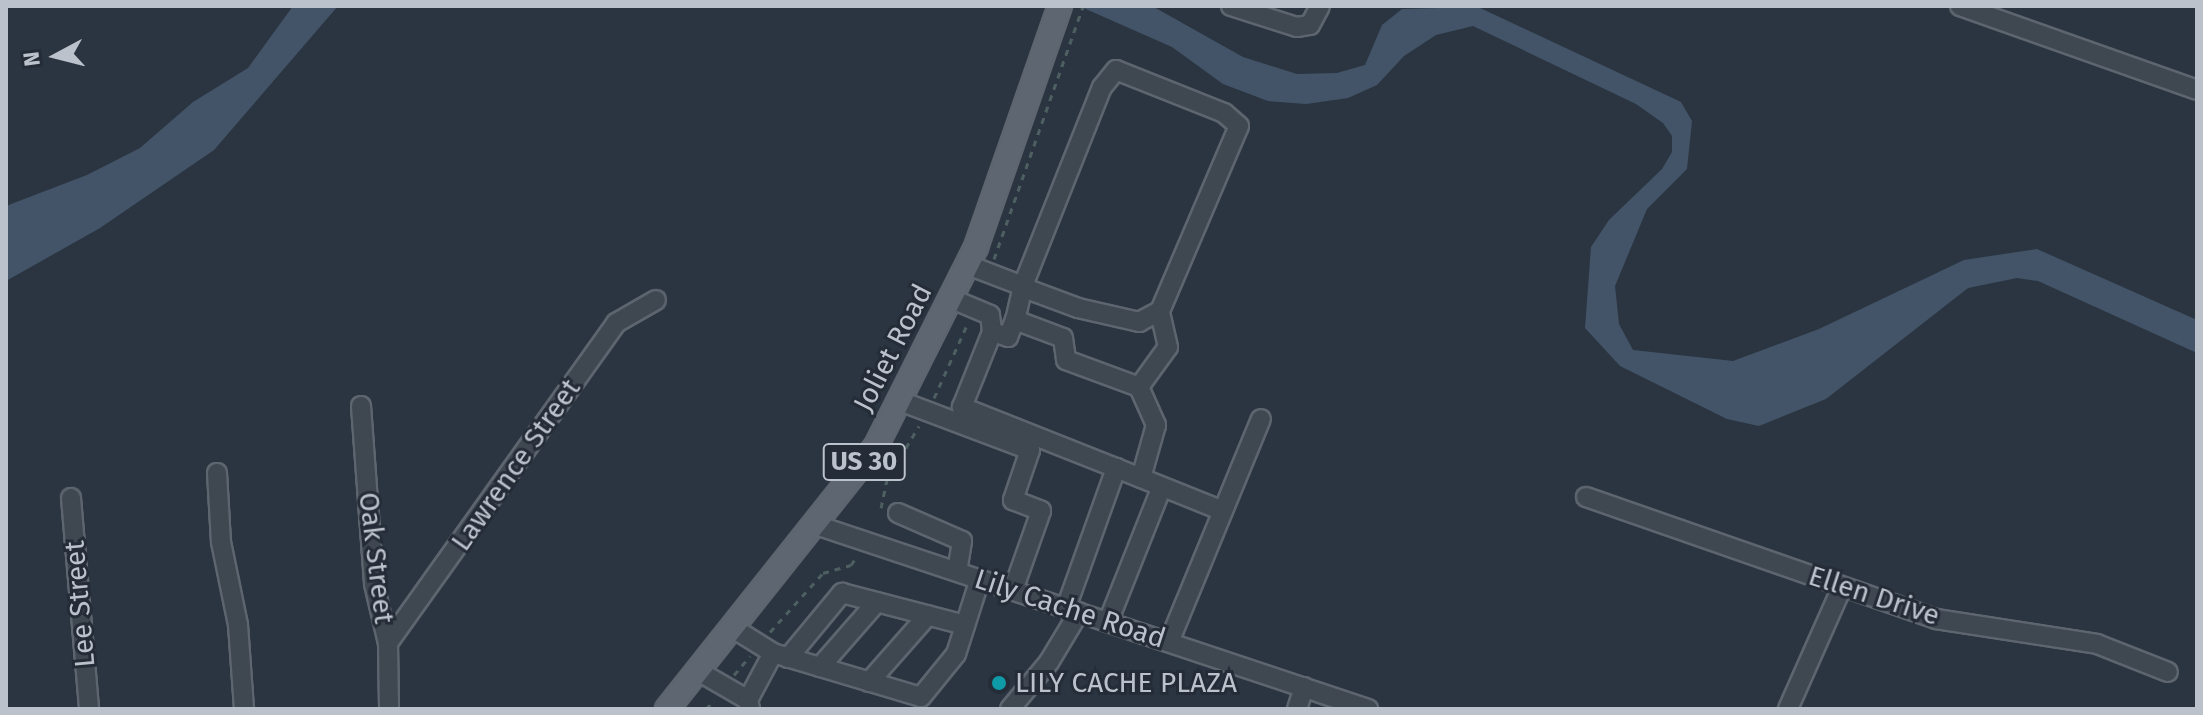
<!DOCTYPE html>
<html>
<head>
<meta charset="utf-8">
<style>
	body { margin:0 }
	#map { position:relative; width:2203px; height:715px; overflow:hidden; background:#2b3541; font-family:"Fira Sans",sans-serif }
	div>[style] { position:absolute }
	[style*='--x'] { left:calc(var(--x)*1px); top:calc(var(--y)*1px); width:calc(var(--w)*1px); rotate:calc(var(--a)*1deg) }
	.water>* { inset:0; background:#435468 }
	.path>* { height:3px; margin-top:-1.5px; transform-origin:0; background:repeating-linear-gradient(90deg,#4d5f61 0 6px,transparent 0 12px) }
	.roads { filter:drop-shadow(2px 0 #5d656f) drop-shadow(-2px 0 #5d656f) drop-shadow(0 2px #5d656f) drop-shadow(0 -2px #5d656f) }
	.minor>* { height:18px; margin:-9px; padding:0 9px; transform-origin:9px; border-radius:9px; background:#3f4751 }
	.major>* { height:22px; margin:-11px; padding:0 11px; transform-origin:11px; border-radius:11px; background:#5d6671 }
	.dots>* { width:22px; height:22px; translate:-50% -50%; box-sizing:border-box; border:4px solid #242c37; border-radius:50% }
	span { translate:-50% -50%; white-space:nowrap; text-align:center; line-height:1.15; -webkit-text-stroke:6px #242c37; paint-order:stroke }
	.shield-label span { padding:2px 6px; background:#242c37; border:2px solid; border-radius:6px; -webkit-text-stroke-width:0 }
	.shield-label { font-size:26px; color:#bcc2cb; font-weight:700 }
	.street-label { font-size:28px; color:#bcc2cb }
	.poi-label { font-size:28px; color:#bcc2cb }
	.left { translate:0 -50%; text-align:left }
	.frame { position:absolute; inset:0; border:8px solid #bcc2cb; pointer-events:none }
	.north { position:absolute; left:16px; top:16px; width:80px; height:80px; -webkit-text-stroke:6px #242c37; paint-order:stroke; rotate:263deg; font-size:22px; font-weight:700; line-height:32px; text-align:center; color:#bcc2cb }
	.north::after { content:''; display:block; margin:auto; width:28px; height:36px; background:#bcc2cb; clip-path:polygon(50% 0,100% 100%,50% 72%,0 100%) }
</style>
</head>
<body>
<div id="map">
	<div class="water">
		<i style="clip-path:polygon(293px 6px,338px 6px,214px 150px,100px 228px,6px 281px,6px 206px,87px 175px,140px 148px,193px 102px,248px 68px)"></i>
		<i style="clip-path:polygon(1079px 6px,1152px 6px,1243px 57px,1297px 74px,1337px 73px,1365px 65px,1382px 25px,1402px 9px,1478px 7px,1681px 102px,1692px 121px,1687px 169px,1647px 209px,1615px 286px,1619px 324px,1633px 350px,1733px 361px,1819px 329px,1964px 260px,2037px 249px,2197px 320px,2197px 353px,2038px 281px,2017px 278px,1968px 288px,1826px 399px,1759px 426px,1727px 419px,1620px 366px,1585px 328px,1591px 247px,1609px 220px,1662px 169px,1672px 152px,1672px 136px,1663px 123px,1636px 104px,1473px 26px,1436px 35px,1404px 56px,1377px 85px,1348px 98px,1306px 104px,1268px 101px,1223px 84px,1172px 47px)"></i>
	</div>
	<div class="path">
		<i style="--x:994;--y:259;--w:268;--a:-70.6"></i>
		<i style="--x:934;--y:398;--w:80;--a:-65.7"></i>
		<i style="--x:881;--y:508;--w:30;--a:-78"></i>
		<i style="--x:887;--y:479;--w:62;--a:-58.9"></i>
		<i style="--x:770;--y:632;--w:79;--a:-48.1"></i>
		<i style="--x:823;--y:573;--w:29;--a:-16"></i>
		<i style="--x:851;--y:565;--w:11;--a:-56"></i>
		<i style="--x:734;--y:675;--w:25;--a:-50"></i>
		<i style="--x:706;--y:709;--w:12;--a:-48"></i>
	</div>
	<div class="roads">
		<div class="minor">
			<i style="--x:1231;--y:6;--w:69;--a:17.7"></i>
			<i style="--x:1297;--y:27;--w:13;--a:-9"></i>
			<i style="--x:1310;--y:25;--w:21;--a:-62"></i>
			<i style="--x:1960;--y:6;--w:251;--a:19.5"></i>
			<i style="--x:968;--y:265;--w:59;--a:20.9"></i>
			<i style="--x:1023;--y:286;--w:13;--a:27"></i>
			<i style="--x:1035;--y:292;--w:46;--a:20.4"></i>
			<i style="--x:1078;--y:308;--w:63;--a:12.9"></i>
			<i style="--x:1139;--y:322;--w:24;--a:-28"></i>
			<i style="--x:1160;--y:311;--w:201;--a:-66.9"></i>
			<i style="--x:1239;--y:126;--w:20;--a:-139"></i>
			<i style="--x:1224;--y:113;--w:116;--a:-158.3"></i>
			<i style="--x:1116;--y:70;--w:22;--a:129"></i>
			<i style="--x:1102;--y:87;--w:214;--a:111.7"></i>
			<i style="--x:1023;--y:286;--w:35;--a:103"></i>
			<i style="--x:952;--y:299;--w:41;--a:22.8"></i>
			<i style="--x:990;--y:315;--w:17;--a:83"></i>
			<i style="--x:1139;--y:387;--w:49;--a:-54.1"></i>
			<i style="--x:1168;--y:347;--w:37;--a:-103"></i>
			<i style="--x:900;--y:401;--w:139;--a:20.7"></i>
			<i style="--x:1030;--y:450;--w:53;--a:108.8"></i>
			<i style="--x:1013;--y:500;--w:30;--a:21"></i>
			<i style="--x:1041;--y:511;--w:84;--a:109.5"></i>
			<i style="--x:361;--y:406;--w:178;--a:85.8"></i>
			<i style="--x:374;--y:584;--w:61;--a:76.7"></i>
			<i style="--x:388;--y:643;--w:66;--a:89.1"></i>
			<i style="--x:1116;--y:468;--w:166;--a:-158.4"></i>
			<i style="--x:962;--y:407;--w:81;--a:-68.2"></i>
			<i style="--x:992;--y:332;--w:17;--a:17"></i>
			<i style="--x:1008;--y:337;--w:18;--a:-68"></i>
			<i style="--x:1015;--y:320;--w:51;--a:20.6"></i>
			<i style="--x:1063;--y:338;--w:22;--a:82"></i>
			<i style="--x:1066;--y:360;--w:78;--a:20.3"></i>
			<i style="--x:1139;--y:387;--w:42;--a:65.9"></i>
			<i style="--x:1156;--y:425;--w:55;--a:105.8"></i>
			<i style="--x:217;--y:473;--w:69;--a:86.7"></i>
			<i style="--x:221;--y:542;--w:85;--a:78.4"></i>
			<i style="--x:238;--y:625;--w:84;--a:85.9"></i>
			<i style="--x:1586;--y:497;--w:371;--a:19.2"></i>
			<i style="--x:1936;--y:619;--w:163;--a:8.8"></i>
			<i style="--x:2097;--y:644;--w:76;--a:21.5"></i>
			<i style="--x:71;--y:498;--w:212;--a:85.1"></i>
			<i style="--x:898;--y:513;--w:70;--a:23.6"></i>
			<i style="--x:962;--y:541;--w:30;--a:99"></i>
			<i style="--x:816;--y:525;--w:582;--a:18.43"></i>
			<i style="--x:1066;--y:608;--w:149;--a:-70.3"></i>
			<i style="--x:1116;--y:468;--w:115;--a:21.9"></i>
			<i style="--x:1108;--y:622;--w:143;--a:-68.3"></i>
			<i style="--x:733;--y:628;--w:47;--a:32"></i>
			<i style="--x:773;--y:653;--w:154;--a:16.6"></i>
			<i style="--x:921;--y:697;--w:55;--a:-50.9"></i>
			<i style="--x:956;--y:654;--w:79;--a:-72.3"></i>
			<i style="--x:1169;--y:642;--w:241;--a:-67.6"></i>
			<i style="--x:388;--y:643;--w:393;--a:-54.5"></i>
			<i style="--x:616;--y:323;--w:46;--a:-29.9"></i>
			<i style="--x:788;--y:658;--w:85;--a:-50.3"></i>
			<i style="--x:842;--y:593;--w:127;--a:14.6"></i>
			<i style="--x:820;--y:667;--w:86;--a:-48.8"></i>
			<i style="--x:698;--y:671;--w:58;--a:30.1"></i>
			<i style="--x:748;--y:700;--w:9;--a:77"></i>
			<i style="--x:869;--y:682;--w:89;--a:-48.6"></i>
			<i style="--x:748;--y:700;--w:53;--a:-62"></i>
			<i style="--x:1010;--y:709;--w:61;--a:-50.3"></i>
			<i style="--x:1049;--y:662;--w:58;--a:-59"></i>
			<i style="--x:1297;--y:709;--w:23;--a:-72"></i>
			<i style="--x:1788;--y:709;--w:133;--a:-66.1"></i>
		</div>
		<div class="major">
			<i style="--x:667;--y:709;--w:336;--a:-51.5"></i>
			<i style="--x:876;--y:446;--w:223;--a:-63.3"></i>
			<i style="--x:976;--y:247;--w:255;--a:-70.8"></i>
		</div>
	</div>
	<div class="dots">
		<i style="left:999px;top:683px;background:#0f9aa8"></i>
	</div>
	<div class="shield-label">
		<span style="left:864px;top:462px">US 30</span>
	</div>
	<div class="street-label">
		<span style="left:893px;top:348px;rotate:-63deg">Joliet Road</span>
		<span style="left:516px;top:465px;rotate:-55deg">Lawrence Street</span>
		<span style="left:376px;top:558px;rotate:83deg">Oak Street</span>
		<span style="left:1874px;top:596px;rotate:18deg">Ellen Drive</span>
		<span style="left:80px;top:604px;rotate:-95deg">Lee Street</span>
		<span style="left:1070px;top:609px;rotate:18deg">Lily Cache Road</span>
	</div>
	<div class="poi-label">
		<span class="left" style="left:1015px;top:683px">LILY CACHE PLAZA</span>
	</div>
	<div class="frame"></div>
	<div class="north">N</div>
</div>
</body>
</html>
